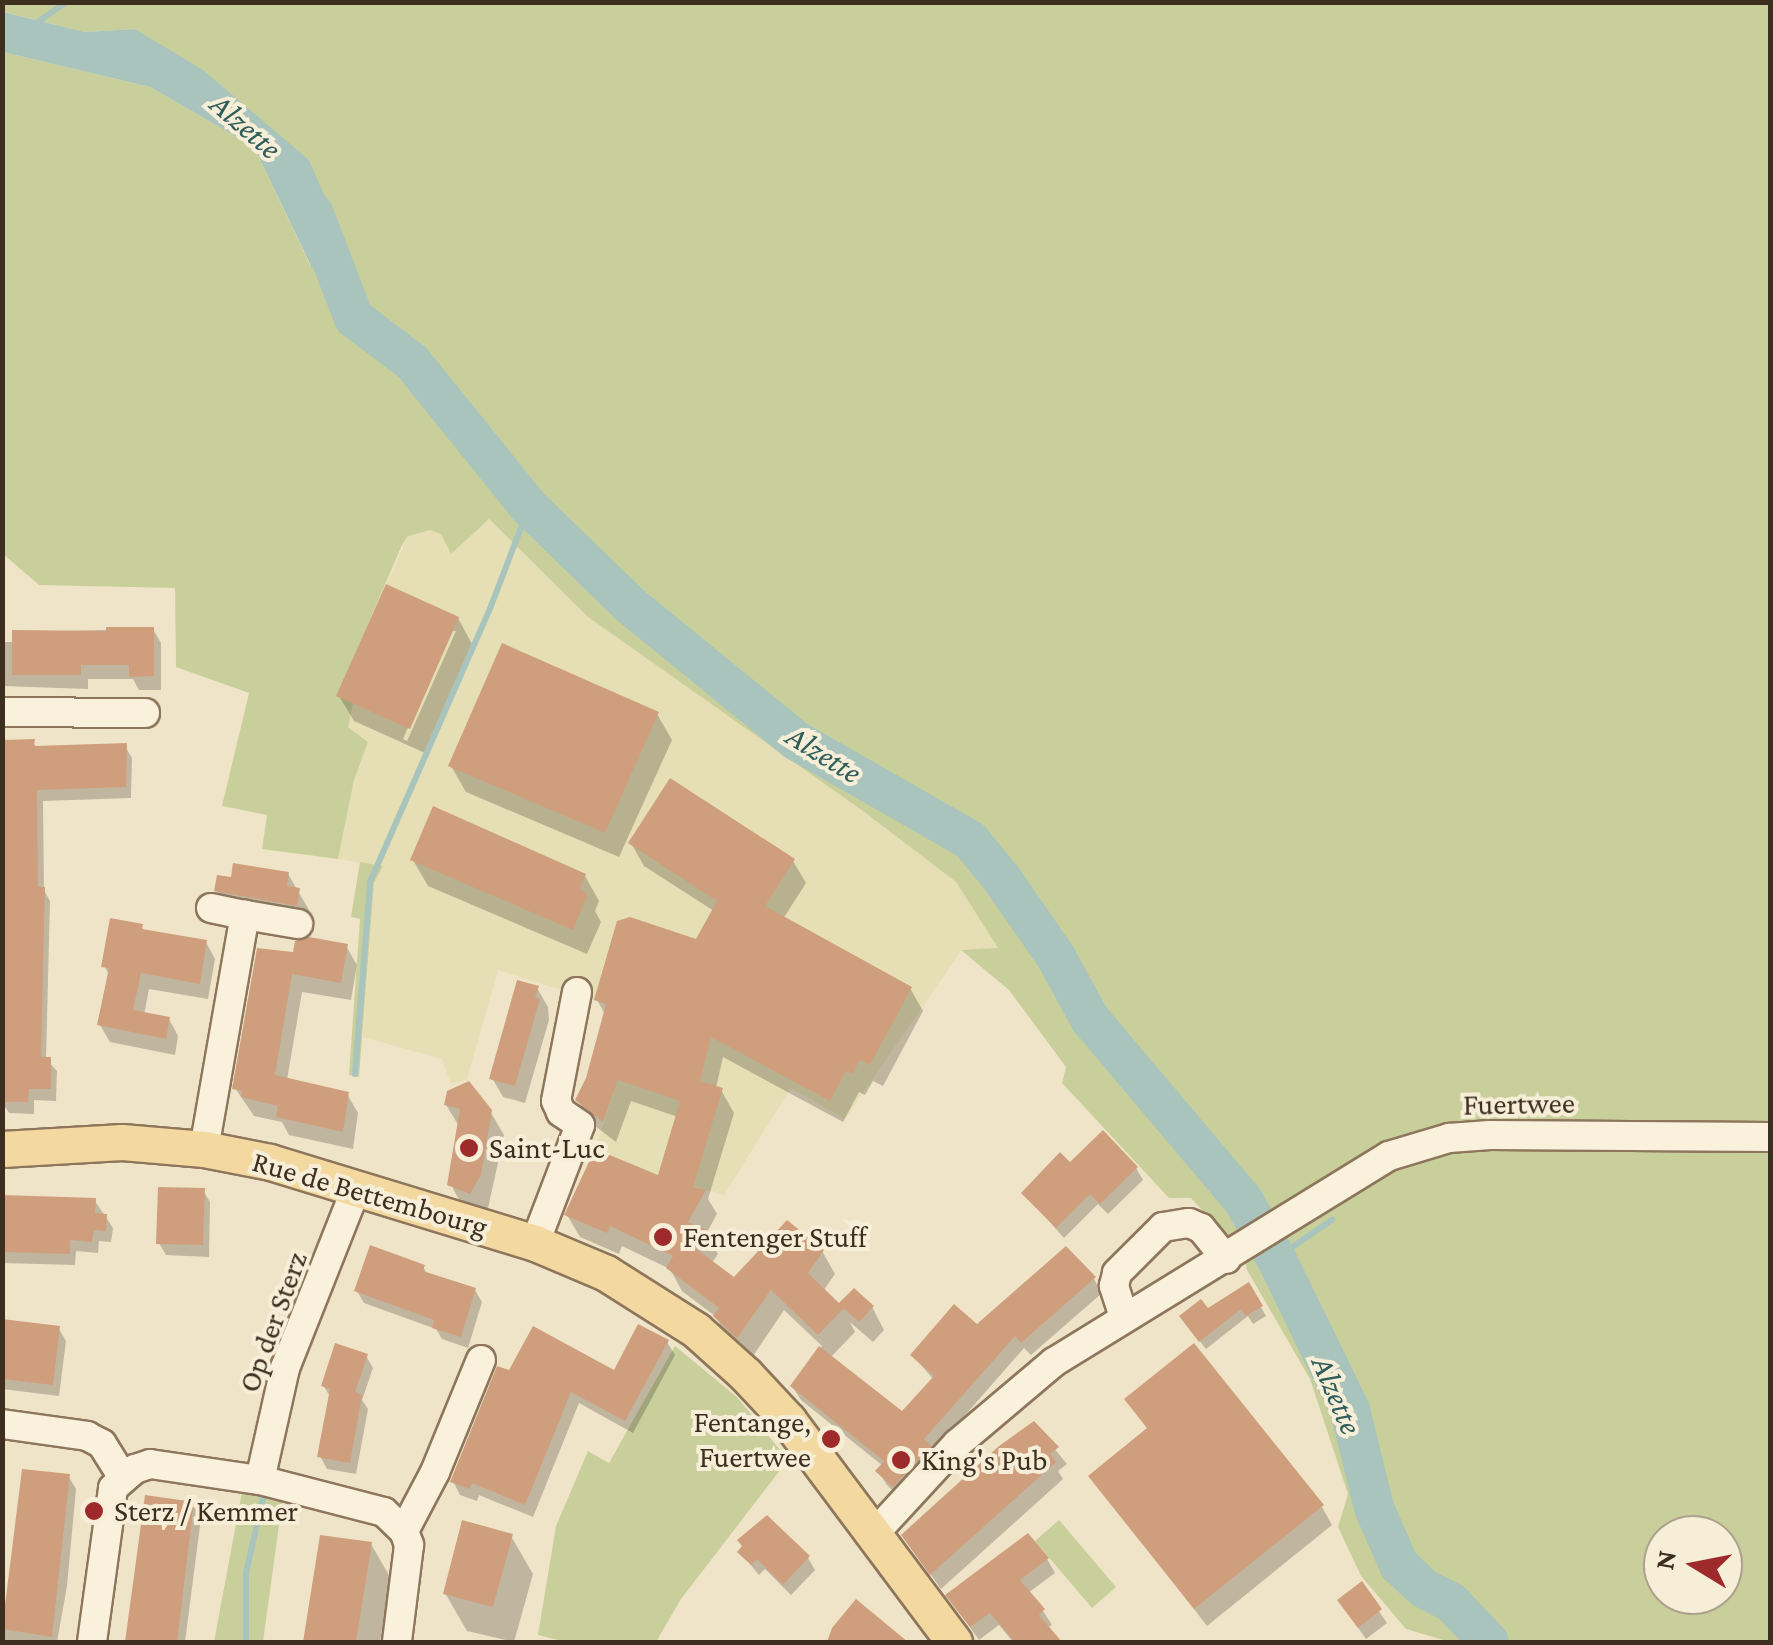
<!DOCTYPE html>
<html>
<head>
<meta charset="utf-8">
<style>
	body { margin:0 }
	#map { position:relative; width:1773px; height:1645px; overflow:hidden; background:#f0e4c8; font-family:"Crimson Pro",serif }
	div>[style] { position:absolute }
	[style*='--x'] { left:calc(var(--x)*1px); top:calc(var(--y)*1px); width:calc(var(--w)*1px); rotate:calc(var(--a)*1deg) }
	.farmland>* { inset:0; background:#e6deb5 }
	.green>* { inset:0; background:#c9cf9b }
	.water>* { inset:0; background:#a9c4bc }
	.shadow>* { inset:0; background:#0003 }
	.stream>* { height:6px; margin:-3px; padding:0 3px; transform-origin:3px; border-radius:3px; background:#a9c4bc }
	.river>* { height:40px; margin:-20px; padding:0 20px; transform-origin:20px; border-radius:20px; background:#a9c4bc }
	.building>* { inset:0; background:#cf9f7d }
	.roads { filter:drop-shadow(2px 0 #8d765c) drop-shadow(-2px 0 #8d765c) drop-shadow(0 2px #8d765c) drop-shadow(0 -2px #8d765c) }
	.minor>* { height:28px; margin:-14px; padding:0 14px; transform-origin:14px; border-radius:14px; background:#faf1dc }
	.major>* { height:35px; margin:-17.5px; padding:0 17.5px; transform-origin:17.5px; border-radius:17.5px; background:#f3d9a0 }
	.dots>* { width:28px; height:28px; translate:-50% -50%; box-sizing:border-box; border:5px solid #f7eed8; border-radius:50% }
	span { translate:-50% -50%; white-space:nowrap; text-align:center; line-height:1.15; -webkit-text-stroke:8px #f7eed8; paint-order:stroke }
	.street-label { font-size:30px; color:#3d2e20 }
	.poi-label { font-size:30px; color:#3d2e20 }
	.left { translate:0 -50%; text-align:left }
	.right { translate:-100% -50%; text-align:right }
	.water-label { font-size:32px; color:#2f5d5a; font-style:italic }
	.frame { position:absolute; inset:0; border:5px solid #3d2e20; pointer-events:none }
	.north { position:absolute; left:1643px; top:1515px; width:100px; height:100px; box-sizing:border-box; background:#f7eed8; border:2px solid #ada18e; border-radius:50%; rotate:280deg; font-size:28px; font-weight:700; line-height:40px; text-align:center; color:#3d2e20 }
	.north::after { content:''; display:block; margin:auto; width:35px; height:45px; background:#9e2a2b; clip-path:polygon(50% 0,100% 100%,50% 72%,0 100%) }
</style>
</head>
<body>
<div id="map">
	<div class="farmland">
		<i style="clip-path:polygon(489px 519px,588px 617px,864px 811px,956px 882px,999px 949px,961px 951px,845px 1119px,791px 1088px,724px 1195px,660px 1177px,595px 1149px,615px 1089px,606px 1004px,498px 970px,467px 1079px,451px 1084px,442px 1059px,363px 1037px,374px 883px,383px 866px,338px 859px,354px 780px,368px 742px,348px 727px,336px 696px,408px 536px,430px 529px,441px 534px,450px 553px)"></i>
	</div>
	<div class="green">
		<i style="clip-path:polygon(evenodd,3px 2px,1770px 3px,1770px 1642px,1450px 1642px,1406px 1629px,1361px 1576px,1338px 1527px,1348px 1494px,1310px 1379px,1247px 1270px,1241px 1239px,1226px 1237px,1191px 1198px,1169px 1198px,1062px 1083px,1066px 1067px,1009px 990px,961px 950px,998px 948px,956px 882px,863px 811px,588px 617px,489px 519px,451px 554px,441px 534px,430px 530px,408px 536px,402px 545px,337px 696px,353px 703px,348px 727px,368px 742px,354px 780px,338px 859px,262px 849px,267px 815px,222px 806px,249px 693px,176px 667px,175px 588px,39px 585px,3px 554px,3px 52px,150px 87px,254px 147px,311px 267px,309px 160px,135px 29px,85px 32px,3px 12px,3px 2px,1663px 1535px,1723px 1535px,1723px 1595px,1663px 1595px,1663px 1535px)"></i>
		<i style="clip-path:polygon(360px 862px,383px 866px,374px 883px,359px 1077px,349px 1075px,360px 919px,351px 917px)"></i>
		<i style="clip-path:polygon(675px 1346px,737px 1397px,780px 1450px,781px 1469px,681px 1599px,656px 1642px,566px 1642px,538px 1635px,556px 1526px,588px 1451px,609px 1463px)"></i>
		<i style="clip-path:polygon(242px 1492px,283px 1496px,263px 1642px,214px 1642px)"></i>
		<i style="clip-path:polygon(1059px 1520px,1116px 1587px,1092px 1608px,1035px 1541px)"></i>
	</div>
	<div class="water">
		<i style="clip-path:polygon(3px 12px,85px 32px,135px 29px,203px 70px,309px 160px,350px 255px,312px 268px,254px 147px,150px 87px,3px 52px)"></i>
	</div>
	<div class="shadow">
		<i style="clip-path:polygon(evenodd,458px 618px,472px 644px,425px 753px,354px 721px,339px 696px,458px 618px,450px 631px,456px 631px,407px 741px,403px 739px,450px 631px)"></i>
		<i style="clip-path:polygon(153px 629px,161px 643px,161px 690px,139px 690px,133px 679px,88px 679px,88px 689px,2px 686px,2px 642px,15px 642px,15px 632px)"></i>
		<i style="clip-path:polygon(657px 714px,672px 740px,619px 857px,466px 792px,451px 766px)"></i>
		<i style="clip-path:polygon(2px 742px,33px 742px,37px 748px,125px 746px,132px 758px,131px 798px,43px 801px,44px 890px,50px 901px,46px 1059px,57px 1071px,56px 1101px,34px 1100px,34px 1114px,9px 1113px,2px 1102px)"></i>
		<i style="clip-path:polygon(631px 843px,793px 861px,806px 883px,783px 919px,910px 988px,923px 1011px,883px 1086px,873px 1081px,865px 1095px,859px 1092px,843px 1122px,723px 1057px,716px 1088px,721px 1090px,734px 1113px,708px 1199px,717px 1214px,706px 1234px,718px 1254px,711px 1264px,734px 1281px,822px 1251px,835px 1274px,823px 1291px,839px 1307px,872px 1307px,884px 1330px,873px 1342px,850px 1322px,855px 1332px,830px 1358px,902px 1415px,934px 1380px,913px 1356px,1094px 1279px,1102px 1293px,1031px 1355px,1024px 1348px,932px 1453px,902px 1500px,887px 1485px,878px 1471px,883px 1466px,801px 1400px,792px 1386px,822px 1346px,784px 1310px,751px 1359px,729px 1339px,715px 1316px,682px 1291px,670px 1269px,622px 1246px,619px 1254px,580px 1237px,567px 1215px,660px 1178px,678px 1117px,631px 1101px,616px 1142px,591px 1123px,578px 1100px,589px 1079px,606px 1016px,597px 1000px,698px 942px,714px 911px,644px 866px)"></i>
		<i style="clip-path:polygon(413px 860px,585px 876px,599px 901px,595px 911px,601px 922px,587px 954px,428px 886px)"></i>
		<i style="clip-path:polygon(288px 874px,309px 910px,307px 924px,227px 909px,216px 890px)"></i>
		<i style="clip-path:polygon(141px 926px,145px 932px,206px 942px,215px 959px,208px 999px,149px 989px,144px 1015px,169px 1019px,178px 1036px,175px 1055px,110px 1042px,100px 1025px,110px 976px,104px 966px)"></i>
		<i style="clip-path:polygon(346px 946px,357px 965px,351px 1000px,302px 992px,287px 1080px,347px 1094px,358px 1113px,353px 1149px,289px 1135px,282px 1122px,254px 1116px,235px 1088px,295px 955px)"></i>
		<i style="clip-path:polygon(537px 988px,548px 1007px,549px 1020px,525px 1103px,503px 1097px,492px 1078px)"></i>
		<i style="clip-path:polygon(446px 1105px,490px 1111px,504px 1135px,487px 1213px,466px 1212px,453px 1189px,450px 1168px,459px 1126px)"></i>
		<i style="clip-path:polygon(1070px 1165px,1136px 1168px,1143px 1180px,1108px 1214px,1098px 1204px,1064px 1238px,1024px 1193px)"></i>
		<i style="clip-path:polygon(203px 1190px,210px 1202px,209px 1257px,166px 1255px,159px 1243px)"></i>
		<i style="clip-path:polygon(2px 1197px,95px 1201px,113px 1228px,111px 1242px,99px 1241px,98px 1253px,76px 1251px,75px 1265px,2px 1263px)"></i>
		<i style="clip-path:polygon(423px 1267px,429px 1276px,475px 1290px,482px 1302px,468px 1348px,442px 1339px,436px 1329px,364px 1303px,357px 1291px)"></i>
		<i style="clip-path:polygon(1249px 1286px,1266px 1316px,1253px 1324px,1248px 1316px,1206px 1349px,1188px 1326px)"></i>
		<i style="clip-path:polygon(2px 1322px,59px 1329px,66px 1341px,59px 1396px,2px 1389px)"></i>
		<i style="clip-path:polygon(667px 1342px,675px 1355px,633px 1433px,579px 1403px,533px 1517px,479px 1495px,477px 1501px,460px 1495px,453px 1481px,510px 1374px,615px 1373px)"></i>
		<i style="clip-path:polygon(366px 1356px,373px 1368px,362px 1400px,368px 1409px,356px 1474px,327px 1469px,320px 1456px,331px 1398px,323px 1385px)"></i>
		<i style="clip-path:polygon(1128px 1399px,1322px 1507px,1332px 1525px,1207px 1626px,1091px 1476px,1148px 1430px)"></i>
		<i style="clip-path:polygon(1034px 1424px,1067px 1464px,1058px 1471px,1063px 1479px,941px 1589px,904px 1536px)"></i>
		<i style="clip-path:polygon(69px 1477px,76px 1489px,67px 1586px,57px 1642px,2px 1642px,18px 1547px)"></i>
		<i style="clip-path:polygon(147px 1498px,193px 1504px,201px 1518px,185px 1642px,128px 1642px)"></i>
		<i style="clip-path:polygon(511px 1536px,533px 1574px,514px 1642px,467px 1631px,445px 1593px)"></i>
		<i style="clip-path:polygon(322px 1538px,371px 1544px,390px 1577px,380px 1642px,307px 1642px)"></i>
		<i style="clip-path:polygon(740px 1552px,808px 1558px,815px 1570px,791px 1595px,765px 1569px,759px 1575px)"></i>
		<i style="clip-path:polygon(1047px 1559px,1055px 1573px,1028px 1593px,1043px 1611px,1052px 1625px,1047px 1628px,1059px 1642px,1013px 1642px,999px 1625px,979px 1640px,957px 1609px)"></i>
		<i style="clip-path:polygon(1361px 1585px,1387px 1623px,1366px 1639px,1347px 1612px)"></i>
	</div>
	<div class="stream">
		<i style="--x:35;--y:24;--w:39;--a:-35"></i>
		<i style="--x:355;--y:1074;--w:193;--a:-85.5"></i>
		<i style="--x:370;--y:882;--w:301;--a:-66.3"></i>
		<i style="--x:491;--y:606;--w:106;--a:-69"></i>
		<i style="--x:1276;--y:1258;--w:68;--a:-34.2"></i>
		<i style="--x:246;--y:1642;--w:69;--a:-90"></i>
		<i style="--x:246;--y:1573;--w:81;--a:-77.2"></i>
	</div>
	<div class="river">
		<i style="--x:313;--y:212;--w:114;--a:68.9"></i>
		<i style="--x:354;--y:318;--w:73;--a:37.2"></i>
		<i style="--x:412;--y:362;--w:186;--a:51.1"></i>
		<i style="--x:529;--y:507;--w:141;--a:44.1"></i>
		<i style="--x:630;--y:605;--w:215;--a:39.2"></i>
		<i style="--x:797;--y:741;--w:199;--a:29.8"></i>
		<i style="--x:970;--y:840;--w:50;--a:50.6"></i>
		<i style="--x:1002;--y:879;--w:95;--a:55.3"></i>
		<i style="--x:1056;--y:957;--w:71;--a:61.3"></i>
		<i style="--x:1090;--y:1019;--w:237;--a:49.8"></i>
		<i style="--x:1243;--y:1200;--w:67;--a:60.4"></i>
		<i style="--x:1276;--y:1258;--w:169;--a:64"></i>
		<i style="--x:1350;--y:1410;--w:101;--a:76.2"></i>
		<i style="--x:1374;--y:1508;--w:62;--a:66.3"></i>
		<i style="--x:1399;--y:1565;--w:35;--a:43"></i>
		<i style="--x:1425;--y:1589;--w:29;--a:27"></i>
		<i style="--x:1451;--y:1602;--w:55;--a:46.5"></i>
	</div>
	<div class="building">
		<i style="clip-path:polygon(386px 584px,459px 617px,410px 729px,336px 696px)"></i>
		<i style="clip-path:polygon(106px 627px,154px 627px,154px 676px,129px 677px,129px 665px,81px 665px,81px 675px,12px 675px,12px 630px,106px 631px)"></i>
		<i style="clip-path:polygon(502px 643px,659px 712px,605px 833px,448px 766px)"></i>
		<i style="clip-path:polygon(35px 739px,34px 746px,127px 743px,126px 787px,37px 790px,38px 887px,45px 887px,41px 1057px,51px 1057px,51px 1089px,29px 1089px,28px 1102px,2px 1102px,2px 740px)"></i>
		<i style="clip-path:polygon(670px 778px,795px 859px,765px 906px,912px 987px,870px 1065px,860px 1060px,852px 1074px,846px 1071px,830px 1101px,711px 1037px,700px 1081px,723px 1088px,693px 1187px,706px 1190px,688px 1222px,707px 1230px,695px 1248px,734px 1277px,787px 1220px,824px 1250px,808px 1273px,839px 1303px,854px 1288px,874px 1306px,859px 1322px,841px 1306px,844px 1308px,818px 1335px,771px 1290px,737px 1338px,713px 1316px,719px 1308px,666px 1268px,673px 1256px,610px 1226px,607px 1233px,564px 1215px,595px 1149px,658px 1175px,680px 1101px,618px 1080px,603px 1122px,575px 1100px,586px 1078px,606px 1004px,594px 1000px,617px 921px,630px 917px,696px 939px,717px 901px,628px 843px)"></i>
		<i style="clip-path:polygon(433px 806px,586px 874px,580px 889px,588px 894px,573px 930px,410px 860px)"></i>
		<i style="clip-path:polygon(233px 863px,289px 872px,287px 886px,300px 888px,297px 906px,214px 891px,217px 875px,231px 877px)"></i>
		<i style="clip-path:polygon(110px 918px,143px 924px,142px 929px,207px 940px,200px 984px,141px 973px,133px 1010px,170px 1017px,166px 1039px,97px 1025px,109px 968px,101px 967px)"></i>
		<i style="clip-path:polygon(309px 937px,348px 944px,341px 983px,292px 974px,275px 1075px,349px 1092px,343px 1132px,276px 1117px,278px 1106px,241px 1097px,242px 1091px,232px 1089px,257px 948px,293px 952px,295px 941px)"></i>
		<i style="clip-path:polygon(517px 980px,539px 986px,535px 998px,540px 999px,515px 1086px,489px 1079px)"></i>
		<i style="clip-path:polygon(469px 1081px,492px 1110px,481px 1175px,470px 1194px,447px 1185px,460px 1109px,444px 1105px,447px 1091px)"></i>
		<i style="clip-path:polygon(1103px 1130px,1138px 1167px,1100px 1204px,1090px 1194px,1056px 1228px,1021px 1193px,1060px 1152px,1070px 1162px)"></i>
		<i style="clip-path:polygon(158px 1187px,205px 1188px,203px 1245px,156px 1244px)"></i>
		<i style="clip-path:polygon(2px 1195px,96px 1198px,95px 1213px,107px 1214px,106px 1231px,94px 1230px,92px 1242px,70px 1240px,70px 1254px,2px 1252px)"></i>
		<i style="clip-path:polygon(370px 1245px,425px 1265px,423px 1271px,476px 1288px,461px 1337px,432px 1328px,434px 1320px,354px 1291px)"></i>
		<i style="clip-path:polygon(1066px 1246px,1096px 1277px,1021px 1343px,1015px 1336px,924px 1439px,931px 1446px,893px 1487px,875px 1471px,884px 1461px,790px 1386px,819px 1346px,902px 1411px,934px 1376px,910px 1355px,954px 1304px,977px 1324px)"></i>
		<i style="clip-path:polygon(1249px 1282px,1263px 1306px,1246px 1316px,1241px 1309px,1199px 1342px,1179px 1316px,1201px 1299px,1208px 1308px)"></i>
		<i style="clip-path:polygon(2px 1319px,60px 1326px,53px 1385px,2px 1379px)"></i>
		<i style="clip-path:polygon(638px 1324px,669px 1340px,625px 1421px,571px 1392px,525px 1505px,472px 1483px,470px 1489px,450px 1482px,497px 1366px,509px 1370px,533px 1326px,614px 1370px)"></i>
		<i style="clip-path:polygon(335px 1343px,368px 1354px,355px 1392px,362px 1395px,350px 1463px,317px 1457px,330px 1389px,321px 1386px)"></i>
		<i style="clip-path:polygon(1194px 1343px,1324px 1505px,1194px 1609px,1088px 1476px,1147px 1428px,1124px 1399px)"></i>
		<i style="clip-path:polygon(1034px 1421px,1059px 1447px,1050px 1454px,1056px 1462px,930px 1575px,901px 1535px,999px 1446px)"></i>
		<i style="clip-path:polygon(22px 1469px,70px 1474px,52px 1637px,2px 1629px)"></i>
		<i style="clip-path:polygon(145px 1495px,194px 1502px,177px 1642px,125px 1642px)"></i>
		<i style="clip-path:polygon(767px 1515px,810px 1556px,783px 1585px,757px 1559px,751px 1565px,737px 1552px,742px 1546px,737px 1540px)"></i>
		<i style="clip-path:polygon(462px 1520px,513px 1534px,493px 1607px,443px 1594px)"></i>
		<i style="clip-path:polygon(1028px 1533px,1049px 1558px,1020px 1580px,1045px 1609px,1039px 1615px,1062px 1642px,1015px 1642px,990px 1613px,970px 1627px,945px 1595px)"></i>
		<i style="clip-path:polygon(320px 1535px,372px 1542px,356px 1642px,303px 1642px)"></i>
		<i style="clip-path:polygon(1362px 1581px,1382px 1609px,1358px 1628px,1337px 1600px)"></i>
		<i style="clip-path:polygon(856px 1599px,908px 1642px,827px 1642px,832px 1628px)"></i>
	</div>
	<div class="roads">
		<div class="minor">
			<i style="--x:2;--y:712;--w:143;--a:0.4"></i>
			<i style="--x:211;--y:908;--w:35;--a:12"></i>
			<i style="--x:204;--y:1149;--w:238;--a:-80.1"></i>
			<i style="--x:245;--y:915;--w:54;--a:9.6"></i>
			<i style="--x:535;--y:1243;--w:126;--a:-69.1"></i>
			<i style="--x:580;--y:1125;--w:23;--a:-146"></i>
			<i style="--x:561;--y:1112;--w:12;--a:-114"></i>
			<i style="--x:556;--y:1101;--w:111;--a:-79.1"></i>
			<i style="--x:1124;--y:1317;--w:33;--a:-108"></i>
			<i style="--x:1114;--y:1286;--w:13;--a:-77"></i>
			<i style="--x:1117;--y:1273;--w:65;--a:-45"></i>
			<i style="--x:1163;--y:1227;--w:26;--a:-9"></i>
			<i style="--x:1189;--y:1223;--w:13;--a:23"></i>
			<i style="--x:1201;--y:1228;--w:40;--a:51"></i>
			<i style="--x:2;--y:1424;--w:86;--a:8"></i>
			<i style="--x:87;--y:1436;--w:17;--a:28"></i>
			<i style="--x:102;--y:1444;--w:39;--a:58"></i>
			<i style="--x:260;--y:1480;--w:115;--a:-77.4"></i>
			<i style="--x:285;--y:1368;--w:193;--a:-68.4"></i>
			<i style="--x:404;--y:1531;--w:67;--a:-62.3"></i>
			<i style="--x:435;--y:1472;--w:121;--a:-67.7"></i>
			<i style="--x:873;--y:1535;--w:124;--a:-47.3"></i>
			<i style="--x:957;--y:1444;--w:127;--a:-40.2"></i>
			<i style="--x:1054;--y:1362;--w:393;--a:-31.6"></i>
			<i style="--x:1389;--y:1156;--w:63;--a:-16.7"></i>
			<i style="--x:1449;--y:1138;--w:41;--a:-4.2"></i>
			<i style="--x:1490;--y:1135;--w:280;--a:0.4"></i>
			<i style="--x:92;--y:1642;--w:155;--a:-82.2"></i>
			<i style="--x:113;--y:1488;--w:29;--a:-41"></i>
			<i style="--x:135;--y:1469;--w:16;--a:-18"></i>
			<i style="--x:150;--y:1464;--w:111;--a:8.3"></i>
			<i style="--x:260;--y:1480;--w:128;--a:14.5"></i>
			<i style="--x:384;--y:1512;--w:28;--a:44"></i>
			<i style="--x:404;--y:1531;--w:15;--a:70"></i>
			<i style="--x:409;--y:1545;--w:98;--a:97.1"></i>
		</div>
		<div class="major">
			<i style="--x:2;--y:1149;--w:120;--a:-3.3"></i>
			<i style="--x:122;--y:1142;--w:82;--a:4.9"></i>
			<i style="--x:204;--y:1149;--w:67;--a:11.1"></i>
			<i style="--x:270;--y:1162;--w:277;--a:17"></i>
			<i style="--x:535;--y:1243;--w:77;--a:22.9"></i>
			<i style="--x:606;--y:1273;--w:107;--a:32.3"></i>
			<i style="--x:696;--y:1330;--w:67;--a:42"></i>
			<i style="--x:746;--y:1375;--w:62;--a:47"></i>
			<i style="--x:788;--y:1420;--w:277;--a:53.2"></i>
		</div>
	</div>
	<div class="dots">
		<i style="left:469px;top:1148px;background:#9e2a2b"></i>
		<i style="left:663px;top:1237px;background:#9e2a2b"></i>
		<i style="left:831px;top:1439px;background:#9e2a2b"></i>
		<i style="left:901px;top:1460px;background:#9e2a2b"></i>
		<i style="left:94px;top:1511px;background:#9e2a2b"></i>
	</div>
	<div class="street-label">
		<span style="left:1519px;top:1104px;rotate:-1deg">Fuertwee</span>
		<span style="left:370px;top:1194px;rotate:16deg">Rue de Bettembourg</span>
		<span style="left:273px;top:1322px;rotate:-70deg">Op der Sterz</span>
	</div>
	<div class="poi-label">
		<span class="left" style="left:489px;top:1148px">Saint-Luc</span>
		<span class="left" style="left:683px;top:1237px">Fentenger Stuff</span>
		<span class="right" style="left:811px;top:1439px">Fentange,<br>Fuertwee</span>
		<span class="left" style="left:921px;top:1460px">King's Pub</span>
		<span class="left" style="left:114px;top:1511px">Sterz / Kemmer</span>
	</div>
	<div class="water-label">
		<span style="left:246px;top:126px;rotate:41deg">Alzette</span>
		<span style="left:824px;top:754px;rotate:32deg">Alzette</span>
		<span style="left:1337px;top:1395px;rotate:67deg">Alzette</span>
	</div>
	<div class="frame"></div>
	<div class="north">N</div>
</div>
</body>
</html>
